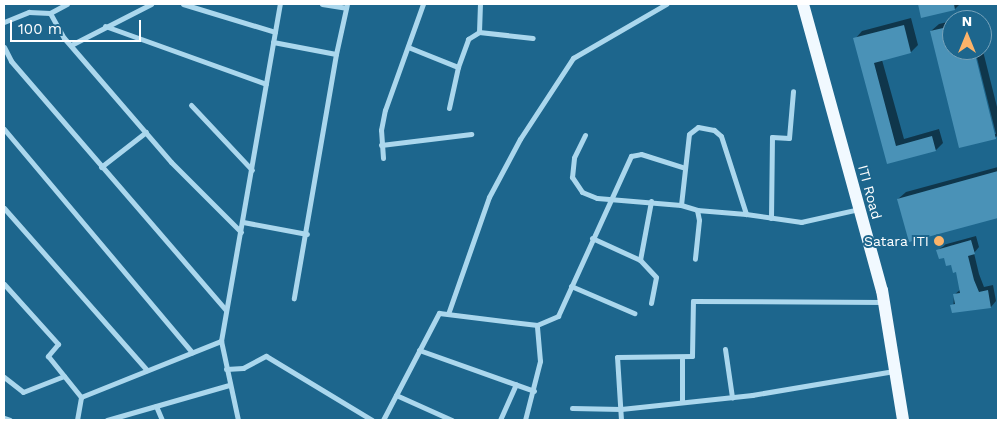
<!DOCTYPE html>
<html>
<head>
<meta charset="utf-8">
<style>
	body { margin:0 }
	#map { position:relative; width:1002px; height:424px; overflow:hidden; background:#1d668d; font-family:"Work Sans",sans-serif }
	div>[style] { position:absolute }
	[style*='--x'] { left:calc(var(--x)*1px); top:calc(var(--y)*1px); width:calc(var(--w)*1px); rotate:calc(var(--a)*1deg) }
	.shadow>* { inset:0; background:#0007 }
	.building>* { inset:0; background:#4a92b7 }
	.minor>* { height:5px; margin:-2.5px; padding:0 2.5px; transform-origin:2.5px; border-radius:2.5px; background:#abd7ed }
	.primary>* { height:12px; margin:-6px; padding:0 6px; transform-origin:6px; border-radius:6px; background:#f1f9ff }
	.dots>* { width:14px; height:14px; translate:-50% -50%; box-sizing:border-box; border:2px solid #1d668d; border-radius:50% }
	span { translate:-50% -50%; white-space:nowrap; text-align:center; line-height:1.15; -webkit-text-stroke:4px #1d668d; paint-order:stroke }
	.street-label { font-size:14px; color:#fff }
	.poi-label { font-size:14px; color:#fff }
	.right { translate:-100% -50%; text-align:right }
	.frame { position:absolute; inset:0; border:5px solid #fff; pointer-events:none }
	.north { position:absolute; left:942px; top:10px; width:50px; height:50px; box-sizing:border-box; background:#1d668d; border:1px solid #77a3bb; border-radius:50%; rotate:0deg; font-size:14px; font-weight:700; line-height:20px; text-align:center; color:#fff }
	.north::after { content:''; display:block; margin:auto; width:18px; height:22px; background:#fcb369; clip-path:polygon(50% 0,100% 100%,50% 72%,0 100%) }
	.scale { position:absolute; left:10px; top:20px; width:131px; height:22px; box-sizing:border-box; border:2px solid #fff; border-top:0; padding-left:6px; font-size:15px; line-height:18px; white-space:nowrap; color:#fff; -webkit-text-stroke:4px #1d668d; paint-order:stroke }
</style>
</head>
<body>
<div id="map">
	<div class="shadow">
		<i style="clip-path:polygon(919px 4px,960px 4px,955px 9px,922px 16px)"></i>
		<i style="clip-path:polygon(974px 15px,975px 20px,967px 20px,967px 17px)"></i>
		<i style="clip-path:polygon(911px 18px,918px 45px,911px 52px,882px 60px,904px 139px,939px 129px,943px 143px,936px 150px,888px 163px,855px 39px,862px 31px)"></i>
		<i style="clip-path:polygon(952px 21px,952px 50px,973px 50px,994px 134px,996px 134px,975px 50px,982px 50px,982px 47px,998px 111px,998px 135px,996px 137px,960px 146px,931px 31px,939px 24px)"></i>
		<i style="clip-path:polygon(998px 167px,998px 216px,910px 240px,898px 199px,906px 192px)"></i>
		<i style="clip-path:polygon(976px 236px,979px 247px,974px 253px,979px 274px,984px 287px,993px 285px,996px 301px,991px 307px,953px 312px,954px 295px,961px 289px,957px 271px,938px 251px,943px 245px)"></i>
	</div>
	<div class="building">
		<i style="clip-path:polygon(918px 4px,954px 4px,955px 10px,921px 18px)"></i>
		<i style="clip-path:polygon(904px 25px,911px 53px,874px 63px,896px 146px,932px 136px,936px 151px,887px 164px,853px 38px)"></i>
		<i style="clip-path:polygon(952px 26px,952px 50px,974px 50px,996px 139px,959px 148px,930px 31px)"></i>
		<i style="clip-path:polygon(998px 171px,998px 218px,909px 242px,897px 199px)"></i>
		<i style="clip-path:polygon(971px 240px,975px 254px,968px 256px,974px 280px,979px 292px,988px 290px,991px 308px,952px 313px,950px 305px,955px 304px,953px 294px,960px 293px,956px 272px,953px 273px,951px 265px,946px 266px,944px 258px,939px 259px,936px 250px)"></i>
	</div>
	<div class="minor">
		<i style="--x:183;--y:4;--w:96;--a:16.9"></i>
		<i style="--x:322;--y:4;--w:24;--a:9"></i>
		<i style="--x:50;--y:13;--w:29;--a:61"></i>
		<i style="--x:64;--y:38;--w:164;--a:49.2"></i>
		<i style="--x:171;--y:162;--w:99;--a:45"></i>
		<i style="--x:4;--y:22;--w:27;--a:-22"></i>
		<i style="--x:29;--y:12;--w:21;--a:3"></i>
		<i style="--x:50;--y:13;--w:19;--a:-28"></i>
		<i style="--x:105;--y:26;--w:171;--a:19.8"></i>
		<i style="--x:479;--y:32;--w:54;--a:6.3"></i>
		<i style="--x:273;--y:42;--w:64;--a:10.8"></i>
		<i style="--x:336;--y:54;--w:248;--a:99.8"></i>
		<i style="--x:71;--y:45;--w:90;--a:-27.1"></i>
		<i style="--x:4;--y:47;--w:16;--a:63"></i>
		<i style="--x:11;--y:61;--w:328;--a:49.2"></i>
		<i style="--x:408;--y:47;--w:54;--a:21.8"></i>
		<i style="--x:458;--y:67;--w:42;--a:102.4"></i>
		<i style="--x:336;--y:54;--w:51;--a:-77.6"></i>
		<i style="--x:458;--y:67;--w:30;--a:-70"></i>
		<i style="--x:468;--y:39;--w:13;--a:-32"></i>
		<i style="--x:479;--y:32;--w:28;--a:-88"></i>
		<i style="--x:191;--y:105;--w:89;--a:46.8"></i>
		<i style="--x:4;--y:129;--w:292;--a:49.9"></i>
		<i style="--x:585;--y:135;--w:25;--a:116"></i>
		<i style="--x:574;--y:158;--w:19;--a:96"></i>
		<i style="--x:572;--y:177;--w:18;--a:56"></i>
		<i style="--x:582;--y:192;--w:16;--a:22"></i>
		<i style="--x:597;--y:198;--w:84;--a:4.8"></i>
		<i style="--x:681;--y:205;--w:71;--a:-83.6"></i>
		<i style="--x:689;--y:134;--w:11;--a:-38"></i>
		<i style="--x:698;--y:127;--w:16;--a:11"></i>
		<i style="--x:714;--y:130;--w:9;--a:41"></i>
		<i style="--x:721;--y:136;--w:82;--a:72.2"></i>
		<i style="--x:746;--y:214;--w:56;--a:8.3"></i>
		<i style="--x:801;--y:222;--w:59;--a:-12.6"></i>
		<i style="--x:381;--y:145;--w:91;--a:-7"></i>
		<i style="--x:383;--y:158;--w:28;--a:-94"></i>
		<i style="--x:381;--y:130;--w:20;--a:-79"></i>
		<i style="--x:385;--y:110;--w:113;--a:-70.3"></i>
		<i style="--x:101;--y:167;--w:57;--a:-37.9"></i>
		<i style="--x:681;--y:205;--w:17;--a:17"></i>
		<i style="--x:697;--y:210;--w:10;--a:79"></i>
		<i style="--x:699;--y:220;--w:39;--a:96"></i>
		<i style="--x:4;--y:208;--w:216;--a:48.6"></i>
		<i style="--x:697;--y:210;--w:49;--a:4.7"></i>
		<i style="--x:771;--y:218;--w:81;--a:-89.3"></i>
		<i style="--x:772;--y:137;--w:17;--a:3"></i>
		<i style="--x:789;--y:138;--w:47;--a:-85.1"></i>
		<i style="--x:243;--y:222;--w:65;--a:10.6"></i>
		<i style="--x:592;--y:238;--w:53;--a:24.6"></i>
		<i style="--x:4;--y:284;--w:81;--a:48"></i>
		<i style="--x:58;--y:344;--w:16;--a:130"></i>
		<i style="--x:48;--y:356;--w:53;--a:51.2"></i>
		<i style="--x:571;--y:286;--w:69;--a:23.2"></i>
		<i style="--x:651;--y:303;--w:26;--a:-79"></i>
		<i style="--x:656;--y:277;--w:23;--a:-133"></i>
		<i style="--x:640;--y:260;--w:60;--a:-79.4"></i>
		<i style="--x:448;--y:314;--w:124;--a:-70.7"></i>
		<i style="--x:489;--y:197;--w:66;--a:-61.9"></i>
		<i style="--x:520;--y:139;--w:97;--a:-56.8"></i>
		<i style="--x:573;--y:58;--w:108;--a:-30.1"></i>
		<i style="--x:725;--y:349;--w:49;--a:81.7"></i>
		<i style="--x:419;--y:350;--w:122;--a:19.6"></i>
		<i style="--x:682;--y:359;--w:43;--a:90"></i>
		<i style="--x:226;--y:369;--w:17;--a:-3"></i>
		<i style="--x:243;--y:368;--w:26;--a:-28"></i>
		<i style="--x:266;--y:356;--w:124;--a:31.1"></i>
		<i style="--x:4;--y:377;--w:24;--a:38"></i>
		<i style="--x:23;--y:392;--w:44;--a:-21.3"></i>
		<i style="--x:396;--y:395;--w:61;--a:24.1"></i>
		<i style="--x:156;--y:406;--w:15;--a:67"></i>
		<i style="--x:572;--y:408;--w:49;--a:1.2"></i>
		<i style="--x:621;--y:409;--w:132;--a:-6.1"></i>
		<i style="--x:752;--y:395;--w:144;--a:-9.6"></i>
		<i style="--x:4;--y:418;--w:6;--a:18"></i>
		<i style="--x:77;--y:420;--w:23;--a:-80"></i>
		<i style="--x:81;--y:397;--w:151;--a:-21.8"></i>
		<i style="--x:107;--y:420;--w:127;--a:-16"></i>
		<i style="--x:238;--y:420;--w:81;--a:-102.1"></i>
		<i style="--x:221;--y:341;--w:342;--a:-80.1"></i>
		<i style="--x:383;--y:420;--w:121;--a:-62.4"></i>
		<i style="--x:439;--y:313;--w:99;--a:7"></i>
		<i style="--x:537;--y:325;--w:23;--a:-23"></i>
		<i style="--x:558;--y:316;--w:176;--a:-65.5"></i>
		<i style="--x:631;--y:156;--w:10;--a:-11"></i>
		<i style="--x:641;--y:154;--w:46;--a:17.7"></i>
		<i style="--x:500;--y:420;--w:39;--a:-66"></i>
		<i style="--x:525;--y:420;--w:61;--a:-75.7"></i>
		<i style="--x:540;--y:361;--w:36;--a:-95"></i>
		<i style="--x:621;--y:420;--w:63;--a:-93.6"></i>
		<i style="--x:617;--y:357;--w:75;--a:-0.8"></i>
		<i style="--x:692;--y:356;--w:55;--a:-89"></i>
		<i style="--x:693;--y:301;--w:191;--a:0.3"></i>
	</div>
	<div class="primary">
		<i style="--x:803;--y:4;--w:297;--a:74.6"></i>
		<i style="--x:882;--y:290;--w:132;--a:80.8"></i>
	</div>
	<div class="dots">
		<i style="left:939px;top:241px;background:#fcb369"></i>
	</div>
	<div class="street-label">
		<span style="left:870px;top:192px;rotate:75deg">ITI Road</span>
	</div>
	<div class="poi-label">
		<span class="right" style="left:929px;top:241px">Satara ITI</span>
	</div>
	<div class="frame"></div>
	<div class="north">N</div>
	<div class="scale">100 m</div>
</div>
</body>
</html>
